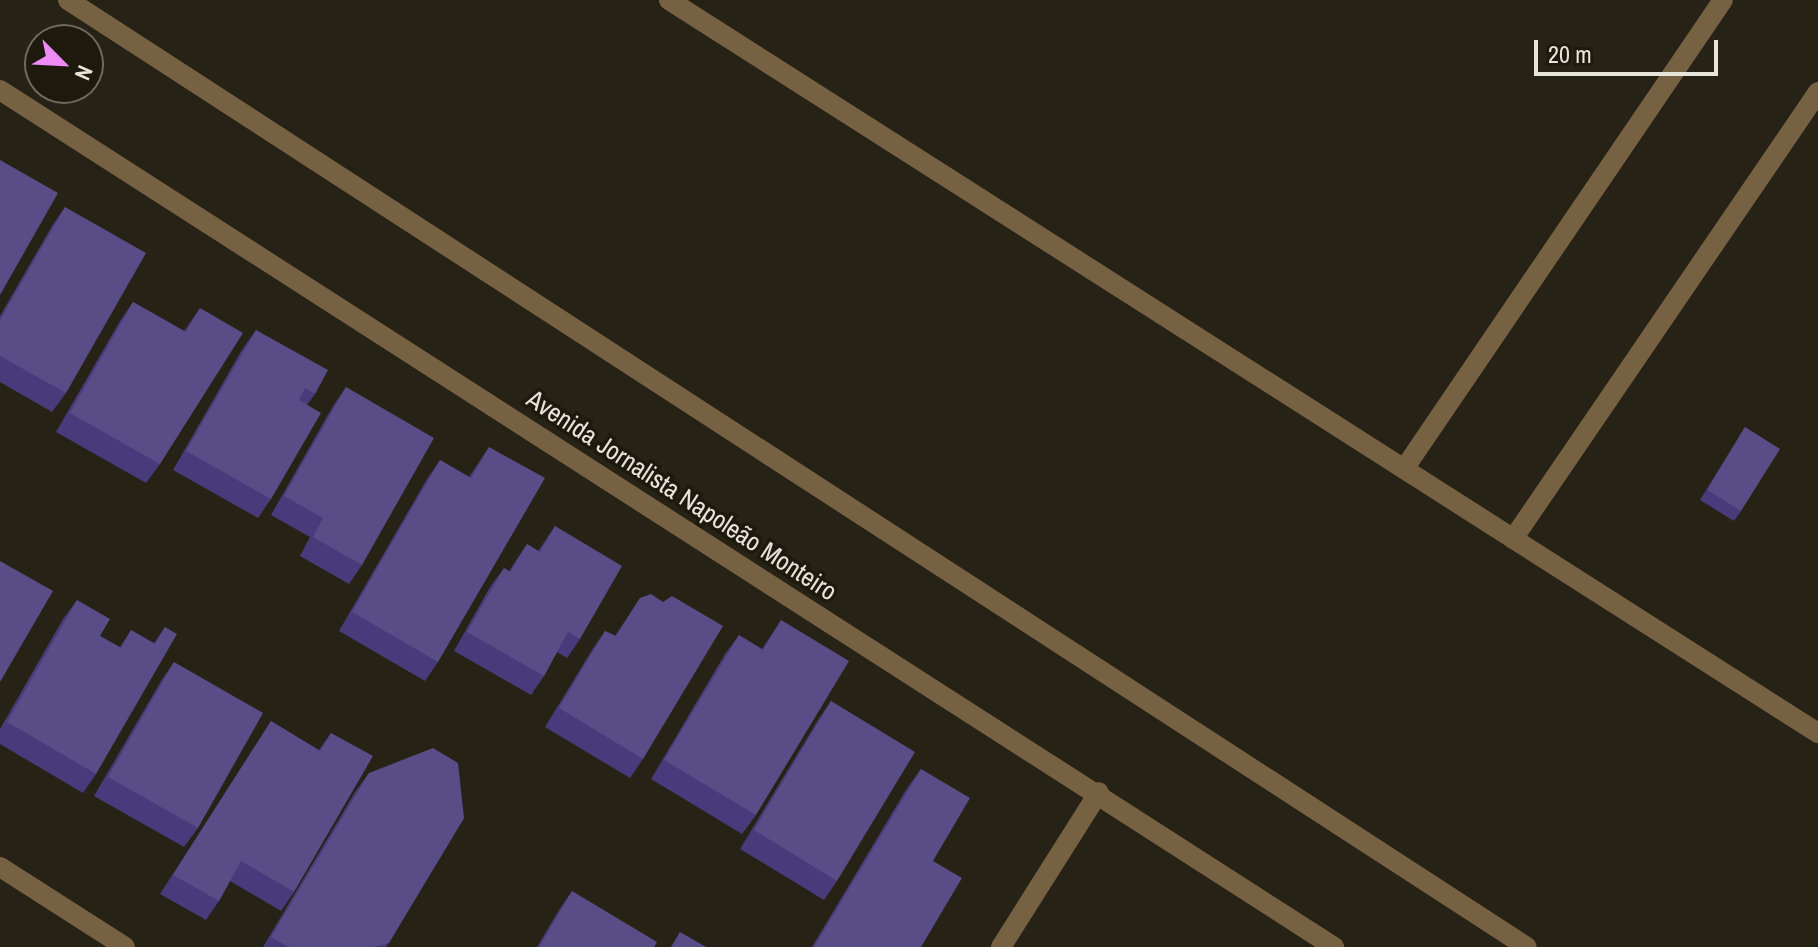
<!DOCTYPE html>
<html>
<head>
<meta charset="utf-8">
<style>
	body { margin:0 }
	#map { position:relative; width:1818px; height:947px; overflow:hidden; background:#272216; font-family:"Archivo Narrow",sans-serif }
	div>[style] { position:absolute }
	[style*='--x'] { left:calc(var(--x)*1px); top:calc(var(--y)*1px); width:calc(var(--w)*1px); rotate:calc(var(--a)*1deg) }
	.minor>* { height:20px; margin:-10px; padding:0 10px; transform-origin:10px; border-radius:10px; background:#776143 }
	.wall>* { inset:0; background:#473b7b }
	.building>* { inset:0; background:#584d86 }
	span { translate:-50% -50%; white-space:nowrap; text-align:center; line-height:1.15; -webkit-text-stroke:7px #1d190d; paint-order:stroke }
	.street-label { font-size:26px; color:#e7e4dc }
	.north { position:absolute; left:24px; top:24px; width:80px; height:80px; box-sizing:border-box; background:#1d190d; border:2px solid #6e6a60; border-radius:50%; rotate:114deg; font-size:22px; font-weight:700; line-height:32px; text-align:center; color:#e7e4dc }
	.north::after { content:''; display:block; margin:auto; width:28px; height:36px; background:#ef8bf6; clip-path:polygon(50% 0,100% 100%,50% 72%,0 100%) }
	.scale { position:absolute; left:1534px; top:40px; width:184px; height:36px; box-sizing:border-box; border:4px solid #e7e4dc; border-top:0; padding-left:10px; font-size:24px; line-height:28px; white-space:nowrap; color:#e7e4dc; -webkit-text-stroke:6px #1d190d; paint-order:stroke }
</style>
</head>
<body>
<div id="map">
	<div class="minor">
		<i style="--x:68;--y:0;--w:1739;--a:32.99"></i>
		<i style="--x:669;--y:0;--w:1363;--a:32.54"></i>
		<i style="--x:0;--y:90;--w:1586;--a:32.72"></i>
		<i style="--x:1404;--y:469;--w:567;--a:-55.78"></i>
		<i style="--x:1513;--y:539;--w:541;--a:-55.69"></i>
		<i style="--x:0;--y:867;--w:148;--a:32.6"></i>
		<i style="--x:1001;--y:947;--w:183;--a:-57.7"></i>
	</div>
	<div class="wall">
		<i style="clip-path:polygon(65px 207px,66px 393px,52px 412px,0 382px,0 316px,52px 226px)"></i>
		<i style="clip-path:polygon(133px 302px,184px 331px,200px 308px,160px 464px,146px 483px,56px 432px,120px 321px)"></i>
		<i style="clip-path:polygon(256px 330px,315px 394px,307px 405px,271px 499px,258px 518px,173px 470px,243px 348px)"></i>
		<i style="clip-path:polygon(346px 387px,362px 565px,349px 584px,300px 556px,310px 537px,271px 515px,333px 406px)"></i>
		<i style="clip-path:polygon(1745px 427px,1741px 511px,1734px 521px,1700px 500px)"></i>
		<i style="clip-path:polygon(489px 447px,438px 662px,425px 681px,339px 631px,427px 479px,440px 460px,469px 477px)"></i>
		<i style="clip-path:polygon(555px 526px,580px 639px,567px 658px,557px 652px,544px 676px,531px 695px,454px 651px,490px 587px,504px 568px,509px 571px,527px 544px,538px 551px)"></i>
		<i style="clip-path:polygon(640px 598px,643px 759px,630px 778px,545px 727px,592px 650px,605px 631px,615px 636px)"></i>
		<i style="clip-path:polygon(77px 600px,100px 636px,120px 647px,131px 630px,154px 643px,165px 627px,96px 774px,83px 793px,0 744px,0 729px,63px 619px)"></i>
		<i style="clip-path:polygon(781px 620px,756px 815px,742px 834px,651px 779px,725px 654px,739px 635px,762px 649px)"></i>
		<i style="clip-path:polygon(174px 662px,198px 828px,184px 847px,94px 796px,161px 681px)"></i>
		<i style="clip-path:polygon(831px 701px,837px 881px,824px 900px,740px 849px,818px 720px)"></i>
		<i style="clip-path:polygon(271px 721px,319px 750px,331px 733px,294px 892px,281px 911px,230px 881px,219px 901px,206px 920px,160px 894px)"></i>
		<i style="clip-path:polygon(921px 769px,933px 861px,921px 947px,812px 947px,907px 788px)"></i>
		<i style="clip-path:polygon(369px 773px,464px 818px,386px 947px,263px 947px,355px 792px)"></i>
		<i style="clip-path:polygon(572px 891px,654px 947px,537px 947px,559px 910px)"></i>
	</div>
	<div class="building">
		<i style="clip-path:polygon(0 160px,58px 193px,0 295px)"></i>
		<i style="clip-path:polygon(65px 207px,146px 253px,66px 393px,0 356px,0 320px)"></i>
		<i style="clip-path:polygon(133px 302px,186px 332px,200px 308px,243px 333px,160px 464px,70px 413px)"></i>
		<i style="clip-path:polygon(256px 330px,328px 370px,315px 394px,305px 388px,299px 400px,321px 413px,271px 499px,186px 451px)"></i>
		<i style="clip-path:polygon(346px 387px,434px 438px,362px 565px,313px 537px,323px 518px,284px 496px)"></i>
		<i style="clip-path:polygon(1745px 427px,1780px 449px,1741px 511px,1707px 490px)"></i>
		<i style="clip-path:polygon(489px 447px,545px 478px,438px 662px,352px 612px,440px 460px,471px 478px)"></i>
		<i style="clip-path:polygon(555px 526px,622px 566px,580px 639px,568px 632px,544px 676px,467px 632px,504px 568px,510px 572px,527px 544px,540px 552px)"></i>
		<i style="clip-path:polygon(0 561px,53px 591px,0 682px)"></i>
		<i style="clip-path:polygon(651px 594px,663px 602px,672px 596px,723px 626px,643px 759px,559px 708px,605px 631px,616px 636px,640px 598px)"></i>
		<i style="clip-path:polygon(77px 600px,110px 619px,100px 636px,121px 648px,131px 630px,155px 644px,165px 627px,177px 634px,96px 774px,7px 722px)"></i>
		<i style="clip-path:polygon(781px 620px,849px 661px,756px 815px,664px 760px,739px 635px,763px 650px)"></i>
		<i style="clip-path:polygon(174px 662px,263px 713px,198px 828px,108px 777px)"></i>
		<i style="clip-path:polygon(831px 701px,915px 752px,837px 881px,754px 830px)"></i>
		<i style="clip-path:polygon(271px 721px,320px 751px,331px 733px,373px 756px,294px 892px,241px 861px,219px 901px,173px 875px)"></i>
		<i style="clip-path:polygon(433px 748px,458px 763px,464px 818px,389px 943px,373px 947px,289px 947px,271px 937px,369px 773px)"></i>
		<i style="clip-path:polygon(921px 769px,970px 798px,933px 861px,962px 878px,921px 947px,814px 947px)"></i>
		<i style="clip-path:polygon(572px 891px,657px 942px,654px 947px,539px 947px)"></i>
		<i style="clip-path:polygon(680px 932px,706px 947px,671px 947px)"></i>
	</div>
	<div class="street-label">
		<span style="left:682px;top:495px;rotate:33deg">Avenida Jornalista Napoleão Monteiro</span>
	</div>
	<div class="north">N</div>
	<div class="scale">20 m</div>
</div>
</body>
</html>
